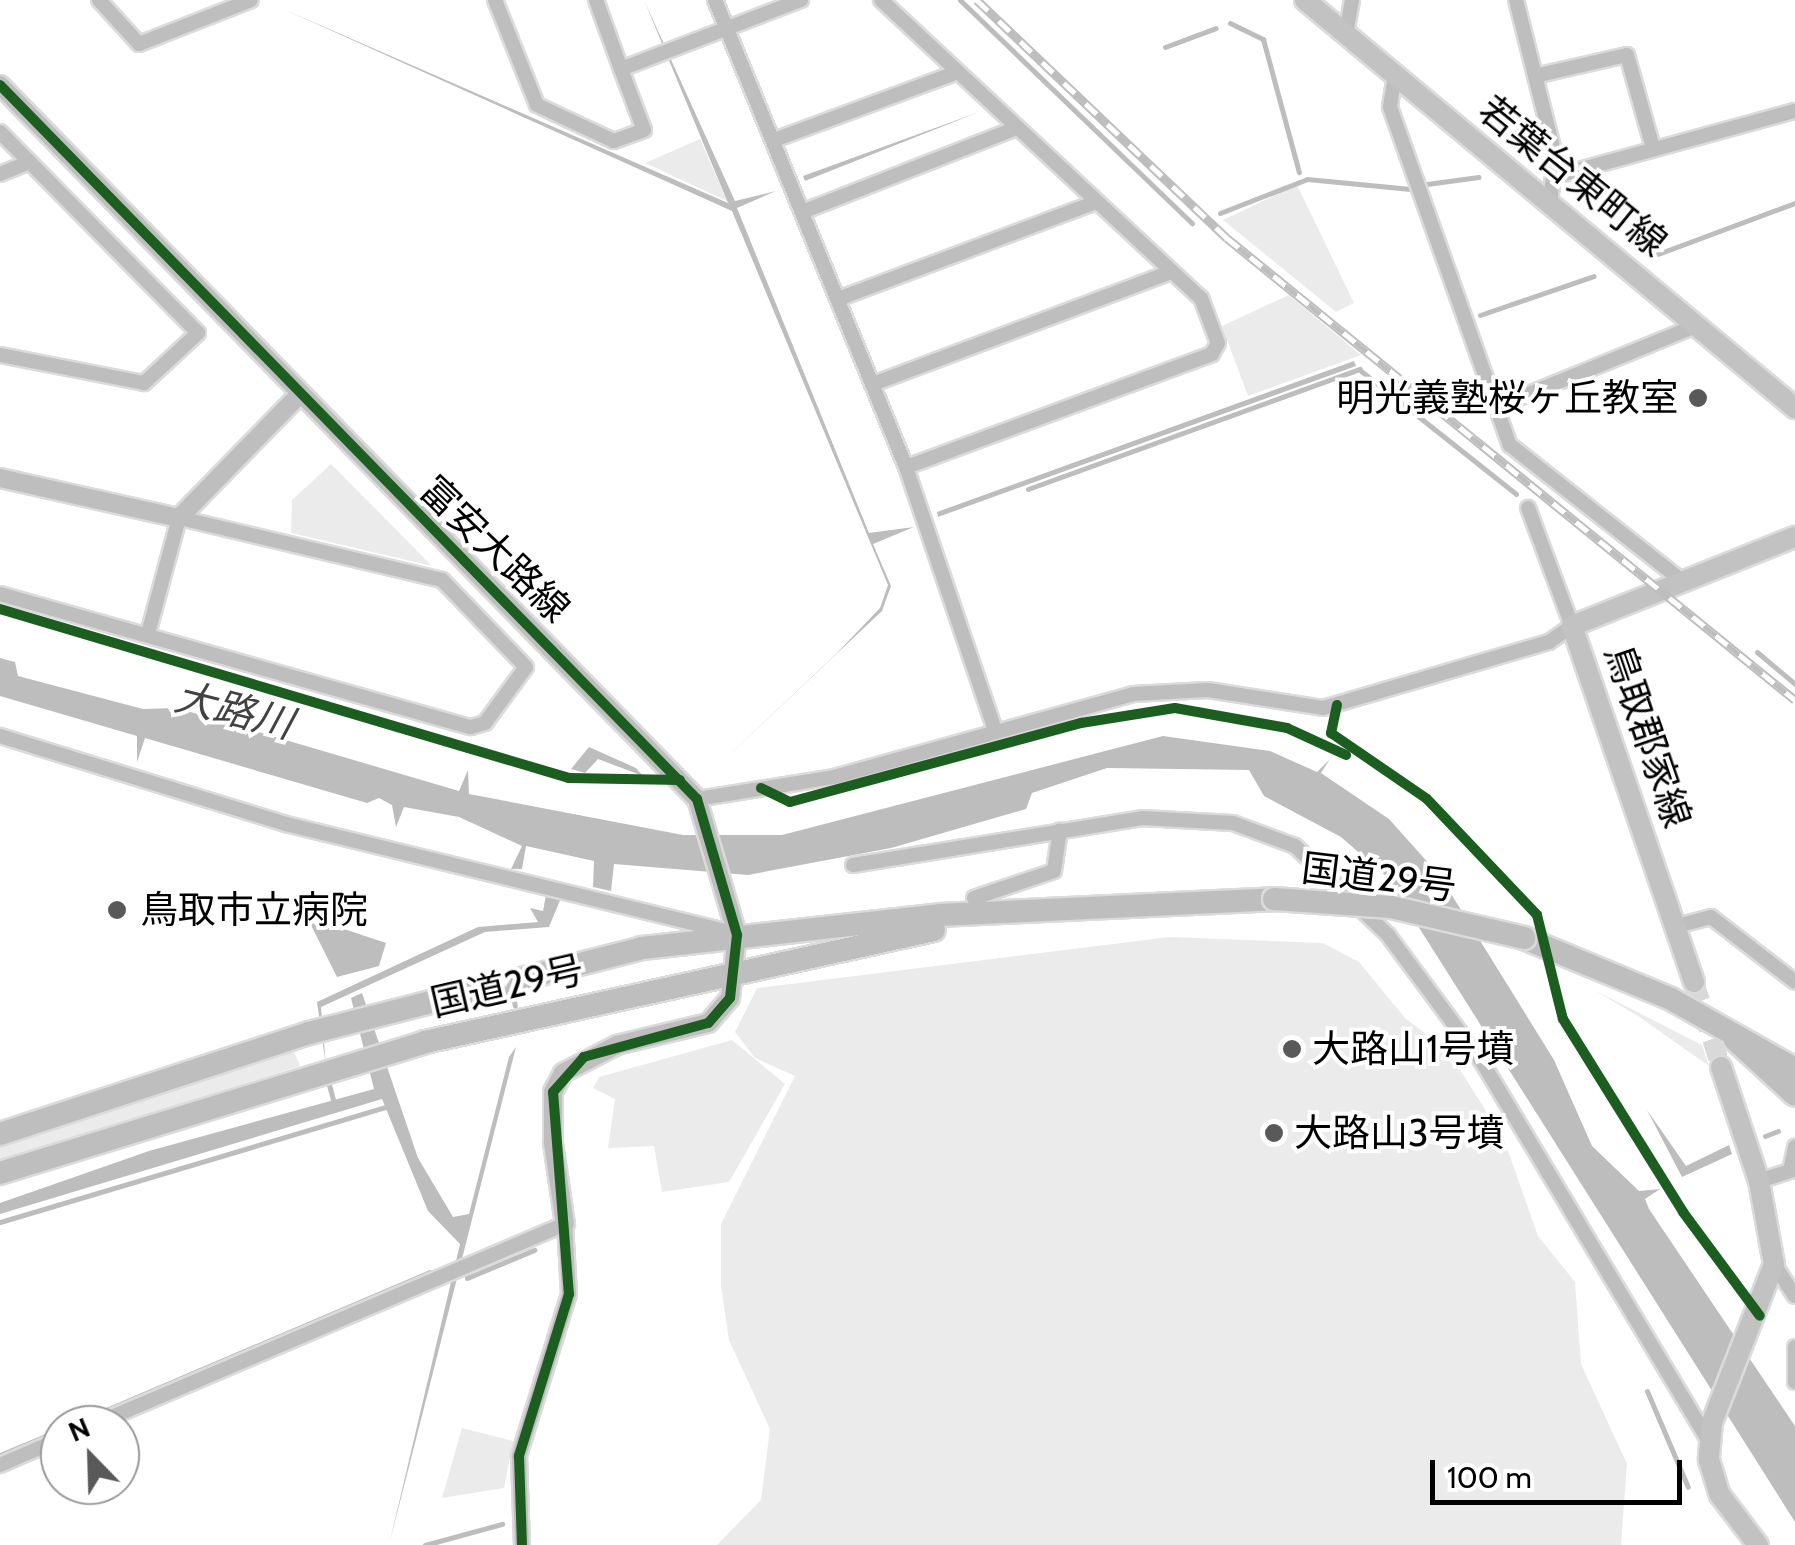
<!DOCTYPE html>
<html>
<head>
<meta charset="utf-8">
<style>
	body { margin:0 }
	#map { position:relative; width:1795px; height:1545px; overflow:hidden; background:#fff; font-family:Cabin,"Noto Sans JP",sans-serif }
	div>[style] { position:absolute }
	[style*='--x'] { left:calc(var(--x)*1px); top:calc(var(--y)*1px); width:calc(var(--w)*1px); rotate:calc(var(--a)*1deg) }
	.green>* { inset:0; background:#ebebeb }
	.water>* { inset:0; background:#bdbdbd }
	.stream>* { height:5px; margin:-2.5px; padding:0 2.5px; transform-origin:2.5px; border-radius:2.5px; background:#bdbdbd }
	.secondary-tunnel>* { height:20px; margin-top:-10px; transform-origin:0; background:repeating-linear-gradient(90deg,#d9d9d9 0 20px,transparent 0 30px) }
	.roads { filter:drop-shadow(2px 0 #dbdbdb) drop-shadow(-2px 0 #dbdbdb) drop-shadow(0 2px #dbdbdb) drop-shadow(0 -2px #dbdbdb) }
	.minor>* { height:14px; margin:-7px; padding:0 7px; transform-origin:7px; border-radius:7px; background:#bebebe }
	.tertiary>* { height:18px; margin:-9px; padding:0 9px; transform-origin:9px; border-radius:9px; background:#bebebe }
	.secondary>* { height:20px; margin:-10px; padding:0 10px; transform-origin:10px; border-radius:10px; background:#c2c2c2 }
	.trunk>* { height:22px; margin:-11px; padding:0 11px; transform-origin:11px; border-radius:11px; background:#bebebe }
	.rail>* { height:9px; margin-top:-4.5px; transform-origin:0; background:repeating-linear-gradient(90deg,#fff 0 15px,#bebebe 0 30px); box-sizing:border-box; border-block:2px solid #bebebe }
	.bridges { filter:drop-shadow(2px 0 #dbdbdb) drop-shadow(-2px 0 #dbdbdb) drop-shadow(0 2px #dbdbdb) drop-shadow(0 -2px #dbdbdb) }
	.trunk-bridge>* { height:22px; margin:-11px; padding:0 11px; transform-origin:11px; border-radius:11px; background:#bebebe }
	.cycleway>* { height:10px; margin:-5px; padding:0 5px; transform-origin:5px; border-radius:5px; background:#1b5e20 }
	.dots>* { width:28px; height:28px; translate:-50% -50%; box-sizing:border-box; border:5px solid #fff; border-radius:50% }
	span { translate:-50% -50%; white-space:nowrap; text-align:center; line-height:1.15; -webkit-text-stroke:8px #fff; paint-order:stroke }
	.street-label { font-size:38px; color:#000 }
	.poi-label { font-size:38px; color:#000 }
	.right { translate:-100% -50%; text-align:right }
	.left { translate:0 -50%; text-align:left }
	.water-label { font-size:40px; color:#424242; font-style:italic }
	.north { position:absolute; left:40px; top:1405px; width:100px; height:100px; box-sizing:border-box; background:#fff; border:2px solid #999; border-radius:50%; rotate:337deg; font-size:28px; font-weight:700; line-height:40px; text-align:center; color:#000 }
	.north::after { content:''; display:block; margin:auto; width:35px; height:45px; background:#595959; clip-path:polygon(50% 0,100% 100%,50% 72%,0 100%) }
	.scale { position:absolute; left:1430px; top:1460px; width:252px; height:45px; box-sizing:border-box; border:5px solid #000; border-top:0; padding-left:12px; font-size:30px; line-height:35px; white-space:nowrap; color:#000; -webkit-text-stroke:8px #fff; paint-order:stroke }
</style>
</head>
<body>
<div id="map">
	<div class="green">
		<i style="clip-path:polygon(700px 139px,727px 201px,645px 163px)"></i>
		<i style="clip-path:polygon(1297px 185px,1354px 303px,1336px 312px,1223px 220px)"></i>
		<i style="clip-path:polygon(1289px 295px,1361px 355px,1248px 396px,1222px 326px)"></i>
		<i style="clip-path:polygon(331px 464px,432px 566px,291px 533px,292px 500px)"></i>
		<i style="clip-path:polygon(1170px 937px,1323px 943px,1359px 962px,1405px 1018px,1447px 1050px,1503px 1137px,1538px 1236px,1575px 1282px,1581px 1364px,1627px 1464px,1621px 1545px,717px 1545px,761px 1500px,770px 1429px,729px 1340px,721px 1286px,721px 1224px,795px 1076px,755px 1058px,735px 1032px,757px 988px)"></i>
		<i style="clip-path:polygon(1594px 990px,1702px 1045px,1709px 1066px,1638px 1016px)"></i>
		<i style="clip-path:polygon(732px 1040px,785px 1084px,729px 1182px,662px 1192px,654px 1146px,608px 1148px,615px 1099px,593px 1088px,599px 1077px)"></i>
		<i style="clip-path:polygon(293px 1049px,300px 1066px,0 1162px,0 1146px)"></i>
		<i style="clip-path:polygon(462px 1428px,513px 1441px,504px 1488px,442px 1498px)"></i>
	</div>
	<div class="water">
		<i style="clip-path:polygon(644px 0,735px 201px,776px 191px,737px 208px,869px 533px,914px 527px,873px 544px,891px 586px,882px 611px,707px 776px,836px 654px,880px 608px,888px 585px,732px 211px,281px 8px,728px 203px)"></i>
		<i style="clip-path:polygon(979px 112px,805px 181px,803px 176px)"></i>
		<i style="clip-path:polygon(1354px 361px,1356px 366px,938px 517px,937px 512px)"></i>
		<i style="clip-path:polygon(0 658px,15px 662px,18px 676px,143px 709px,177px 708px,459px 791px,468px 770px,469px 794px,683px 835px,782px 835px,1163px 736px,1270px 751px,1317px 772px,1330px 759px,1321px 773px,1389px 819px,1440px 876px,1554px 1060px,1592px 1146px,1639px 1191px,1660px 1189px,1645px 1199px,1649px 1209px,1795px 1426px,1795px 1522px,1387px 877px,1341px 837px,1264px 796px,1249px 770px,1107px 768px,1032px 793px,1026px 809px,891px 848px,748px 875px,614px 864px,611px 891px,593px 887px,594px 861px,526px 846px,522px 869px,511px 869px,522px 846px,459px 817px,404px 807px,396px 827px,392px 805px,379px 798px,367px 803px,145px 738px,137px 762px,137px 736px,0 696px)"></i>
		<i style="clip-path:polygon(589px 747px,636px 768px,643px 776px,598px 759px,585px 773px,571px 769px)"></i>
		<i style="clip-path:polygon(546px 895px,561px 898px,549px 927px,485px 932px,321px 1007px,326px 1066px,317px 1002px,478px 927px,538px 922px,530px 908px,543px 911px)"></i>
		<i style="clip-path:polygon(317px 920px,386px 943px,379px 966px,337px 977px,311px 925px)"></i>
		<i style="clip-path:polygon(362px 993px,418px 1158px,453px 1217px,469px 1214px,509px 1057px,516px 1047px,389px 1545px,460px 1244px,428px 1211px,382px 1099px,0 1214px,0 1203px,149px 1151px,374px 1089px,351px 998px)"></i>
		<i style="clip-path:polygon(1647px 1110px,1686px 1166px,1729px 1145px,1732px 1154px,1682px 1177px)"></i>
	</div>
	<div class="stream">
		<i style="--x:960;--y:0;--w:322;--a:43.9"></i>
		<i style="--x:1230;--y:23;--w:37;--a:26"></i>
		<i style="--x:1263;--y:39;--w:138;--a:74.9"></i>
		<i style="--x:1165;--y:47;--w:54;--a:-20.4"></i>
		<i style="--x:1427;--y:184;--w:52;--a:-7.7"></i>
		<i style="--x:1220;--y:213;--w:93;--a:-21.3"></i>
		<i style="--x:1307;--y:179;--w:104;--a:5.5"></i>
		<i style="--x:1655;--y:255;--w:149;--a:-20.4"></i>
		<i style="--x:1480;--y:315;--w:120;--a:-18.9"></i>
		<i style="--x:1361;--y:371;--w:198;--a:38.4"></i>
		<i style="--x:1028;--y:489;--w:353;--a:-19.9"></i>
		<i style="--x:1757;--y:652;--w:50;--a:40.1"></i>
		<i style="--x:512;--y:991;--w:15;--a:79"></i>
		<i style="--x:328;--y:1081;--w:24;--a:75"></i>
		<i style="--x:1765;--y:1136;--w:14;--a:-21"></i>
		<i style="--x:0;--y:1222;--w:407;--a:-16.6"></i>
		<i style="--x:467;--y:1278;--w:73;--a:-22.7"></i>
		<i style="--x:1647;--y:1391;--w:104;--a:66.9"></i>
		<i style="--x:71;--y:1425;--w:390;--a:-23.1"></i>
		<i style="--x:0;--y:1455;--w:65;--a:-22.6"></i>
		<i style="--x:425;--y:1545;--w:80;--a:-15.3"></i>
	</div>
	<div class="secondary-tunnel">
		<i style="--x:1694;--y:982;--w:89;--a:72.4"></i>
	</div>
	<div class="roads">
		<div class="minor">
			<i style="--x:99;--y:0;--w:59;--a:47.7"></i>
			<i style="--x:139;--y:44;--w:120;--a:-21.4"></i>
			<i style="--x:495;--y:0;--w:113;--a:68.2"></i>
			<i style="--x:537;--y:105;--w:85;--a:25.1"></i>
			<i style="--x:614;--y:141;--w:32;--a:-20"></i>
			<i style="--x:644;--y:130;--w:65;--a:-110.7"></i>
			<i style="--x:596;--y:0;--w:73;--a:70.1"></i>
			<i style="--x:621;--y:69;--w:193;--a:-21"></i>
			<i style="--x:715;--y:0;--w:505;--a:67.76"></i>
			<i style="--x:906;--y:467;--w:274;--a:71.3"></i>
			<i style="--x:881;--y:0;--w:437;--a:43"></i>
			<i style="--x:1201;--y:298;--w:48;--a:69.3"></i>
			<i style="--x:1218;--y:343;--w:13;--a:119"></i>
			<i style="--x:1212;--y:354;--w:326;--a:159.7"></i>
			<i style="--x:1516;--y:0;--w:160;--a:75.9"></i>
			<i style="--x:1555;--y:155;--w:49;--a:95.8"></i>
			<i style="--x:1346;--y:34;--w:35;--a:-80"></i>
			<i style="--x:1395;--y:75;--w:32;--a:99"></i>
			<i style="--x:1390;--y:107;--w:359;--a:70.5"></i>
			<i style="--x:1510;--y:445;--w:219;--a:38.3"></i>
			<i style="--x:1535;--y:76;--w:94;--a:-12.9"></i>
			<i style="--x:1627;--y:55;--w:97;--a:74.4"></i>
			<i style="--x:0;--y:132;--w:282;--a:45.4"></i>
			<i style="--x:198;--y:333;--w:74;--a:137.2"></i>
			<i style="--x:144;--y:383;--w:147;--a:-169"></i>
			<i style="--x:774;--y:140;--w:190;--a:-20.3"></i>
			<i style="--x:0;--y:174;--w:32;--a:-22"></i>
			<i style="--x:1553;--y:177;--w:251;--a:-15.3"></i>
			<i style="--x:802;--y:212;--w:225;--a:-21.4"></i>
			<i style="--x:838;--y:299;--w:273;--a:-20.6"></i>
			<i style="--x:873;--y:384;--w:318;--a:-20.6"></i>
			<i style="--x:1497;--y:407;--w:217;--a:-22.2"></i>
			<i style="--x:0;--y:594;--w:489;--a:15.8"></i>
			<i style="--x:471;--y:727;--w:15;--a:-16"></i>
			<i style="--x:485;--y:723;--w:69;--a:-53.8"></i>
			<i style="--x:526;--y:667;--w:121;--a:-134"></i>
			<i style="--x:442;--y:580;--w:270;--a:-166.7"></i>
			<i style="--x:179;--y:518;--w:116;--a:105"></i>
			<i style="--x:0;--y:736;--w:299;--a:17.1"></i>
			<i style="--x:286;--y:824;--w:455;--a:13.7"></i>
			<i style="--x:697;--y:799;--w:139;--a:-9.1"></i>
			<i style="--x:834;--y:777;--w:310;--a:-15.5"></i>
			<i style="--x:1133;--y:694;--w:75;--a:-3.1"></i>
			<i style="--x:1208;--y:690;--w:116;--a:8.9"></i>
			<i style="--x:1323;--y:708;--w:235;--a:-16.3"></i>
			<i style="--x:1549;--y:642;--w:28;--a:-35"></i>
			<i style="--x:1572;--y:626;--w:126;--a:-110.4"></i>
			<i style="--x:853;--y:865;--w:293;--a:-9.2"></i>
			<i style="--x:1142;--y:818;--w:91;--a:3.1"></i>
			<i style="--x:1233;--y:823;--w:66;--a:20.4"></i>
			<i style="--x:1295;--y:846;--w:129;--a:43.7"></i>
			<i style="--x:1388;--y:935;--w:158;--a:53.5"></i>
			<i style="--x:1482;--y:1062;--w:440;--a:59.1"></i>
			<i style="--x:974;--y:898;--w:84;--a:-18.6"></i>
			<i style="--x:1054;--y:871;--w:41;--a:-81.7"></i>
			<i style="--x:1677;--y:926;--w:35;--a:-15"></i>
			<i style="--x:1711;--y:917;--w:106;--a:37.7"></i>
			<i style="--x:1790;--y:1171;--w:25;--a:-78"></i>
			<i style="--x:1759;--y:1181;--w:38;--a:-18"></i>
			<i style="--x:1774;--y:1264;--w:38;--a:57"></i>
			<i style="--x:1795;--y:1347;--w:35;--a:90"></i>
			<i style="--x:93;--y:1425;--w:513;--a:-23.07"></i>
			<i style="--x:565;--y:1224;--w:70;--a:86.7"></i>
			<i style="--x:569;--y:1294;--w:170;--a:107.2"></i>
			<i style="--x:519;--y:1456;--w:89;--a:88.1"></i>
			<i style="--x:0;--y:1465;--w:65;--a:-23.4"></i>
		</div>
		<div class="tertiary">
			<i style="--x:0;--y:85;--w:998;--a:45.69"></i>
			<i style="--x:697;--y:799;--w:142;--a:73.6"></i>
			<i style="--x:737;--y:935;--w:63;--a:96.3"></i>
			<i style="--x:730;--y:998;--w:33;--a:131"></i>
			<i style="--x:708;--y:1023;--w:94;--a:166.4"></i>
			<i style="--x:617;--y:1045;--w:61;--a:152.6"></i>
			<i style="--x:563;--y:1073;--w:21;--a:118"></i>
			<i style="--x:553;--y:1092;--w:51;--a:90"></i>
			<i style="--x:553;--y:1143;--w:82;--a:81.6"></i>
			<i style="--x:0;--y:478;--w:183;--a:12.6"></i>
			<i style="--x:179;--y:518;--w:168;--a:-45.7"></i>
		</div>
		<div class="secondary">
			<i style="--x:1305;--y:0;--w:638;--a:39.78"></i>
			<i style="--x:1694;--y:982;--w:376;--a:-108.9"></i>
			<i style="--x:1572;--y:626;--w:240;--a:-21.8"></i>
			<i style="--x:1721;--y:1067;--w:120;--a:71.6"></i>
			<i style="--x:1759;--y:1181;--w:84;--a:79.8"></i>
			<i style="--x:1774;--y:1264;--w:170;--a:111.4"></i>
			<i style="--x:1712;--y:1422;--w:38;--a:95"></i>
			<i style="--x:1709;--y:1460;--w:37;--a:73"></i>
			<i style="--x:1720;--y:1495;--w:63;--a:52.8"></i>
		</div>
		<div class="trunk">
			<i style="--x:1524;--y:938;--w:159;--a:22.5"></i>
			<i style="--x:1671;--y:999;--w:142;--a:29.4"></i>
			<i style="--x:1735;--y:1040;--w:81;--a:42.5"></i>
			<i style="--x:0;--y:1134;--w:325;--a:-18.1"></i>
			<i style="--x:309;--y:1033;--w:344;--a:-14.3"></i>
			<i style="--x:642;--y:948;--w:300;--a:-6.3"></i>
			<i style="--x:940;--y:915;--w:334;--a:-2.7"></i>
			<i style="--x:0;--y:1173;--w:445;--a:-17.1"></i>
			<i style="--x:425;--y:1042;--w:521;--a:-12.41"></i>
		</div>
	</div>
	<div class="rail">
		<i style="--x:977;--y:0;--w:345;--a:43.6"></i>
		<i style="--x:1227;--y:238;--w:732;--a:39.12"></i>
	</div>
	<div class="bridges">
		<div class="trunk-bridge">
			<i style="--x:1274;--y:899;--w:117;--a:3.9"></i>
			<i style="--x:1391;--y:907;--w:137;--a:13.1"></i>
		</div>
	</div>
	<div class="cycleway">
		<i style="--x:0;--y:85;--w:998;--a:45.69"></i>
		<i style="--x:697;--y:799;--w:142;--a:73.6"></i>
		<i style="--x:737;--y:935;--w:63;--a:96.3"></i>
		<i style="--x:730;--y:998;--w:33;--a:131"></i>
		<i style="--x:708;--y:1023;--w:129;--a:164.7"></i>
		<i style="--x:584;--y:1057;--w:47;--a:131.5"></i>
		<i style="--x:553;--y:1092;--w:203;--a:85.5"></i>
		<i style="--x:569;--y:1294;--w:170;--a:107.2"></i>
		<i style="--x:519;--y:1456;--w:89;--a:88.1"></i>
		<i style="--x:0;--y:609;--w:594;--a:16.54"></i>
		<i style="--x:569;--y:778;--w:111;--a:1"></i>
		<i style="--x:1337;--y:705;--w:29;--a:102"></i>
		<i style="--x:1331;--y:733;--w:116;--a:34.5"></i>
		<i style="--x:1427;--y:799;--w:160;--a:46.5"></i>
		<i style="--x:1537;--y:915;--w:107;--a:76"></i>
		<i style="--x:1563;--y:1019;--w:227;--a:58.1"></i>
		<i style="--x:1683;--y:1212;--w:129;--a:53.5"></i>
		<i style="--x:761;--y:788;--w:32;--a:26"></i>
		<i style="--x:790;--y:802;--w:302;--a:-15.2"></i>
		<i style="--x:1081;--y:723;--w:95;--a:-9.1"></i>
		<i style="--x:1175;--y:708;--w:114;--a:10.1"></i>
		<i style="--x:1287;--y:728;--w:65;--a:24.6"></i>
	</div>
	<div class="dots">
		<i style="left:1698px;top:398px;background:#595959"></i>
		<i style="left:117px;top:910px;background:#595959"></i>
		<i style="left:1292px;top:1049px;background:#595959"></i>
		<i style="left:1274px;top:1133px;background:#595959"></i>
	</div>
	<div class="street-label">
		<span style="left:1573px;top:176px;rotate:39deg">若葉台東町線</span>
		<span style="left:495px;top:549px;rotate:44deg">富安大路線</span>
		<span style="left:1648px;top:736px;rotate:71deg">鳥取郡家線</span>
		<span style="left:1379px;top:877px;rotate:7deg">国道29号</span>
		<span style="left:507px;top:986px;rotate:-13deg">国道29号</span>
	</div>
	<div class="poi-label">
		<span class="right" style="left:1678px;top:398px">明光義塾桜ヶ丘教室</span>
		<span class="left" style="left:140px;top:910px">鳥取市立病院</span>
		<span class="left" style="left:1312px;top:1049px">大路山1号墳</span>
		<span class="left" style="left:1294px;top:1133px">大路山3号墳</span>
	</div>
	<div class="water-label">
		<span style="left:234px;top:710px;rotate:14deg">大路川</span>
	</div>
	<div class="north">N</div>
	<div class="scale">100 m</div>
</div>
</body>
</html>
